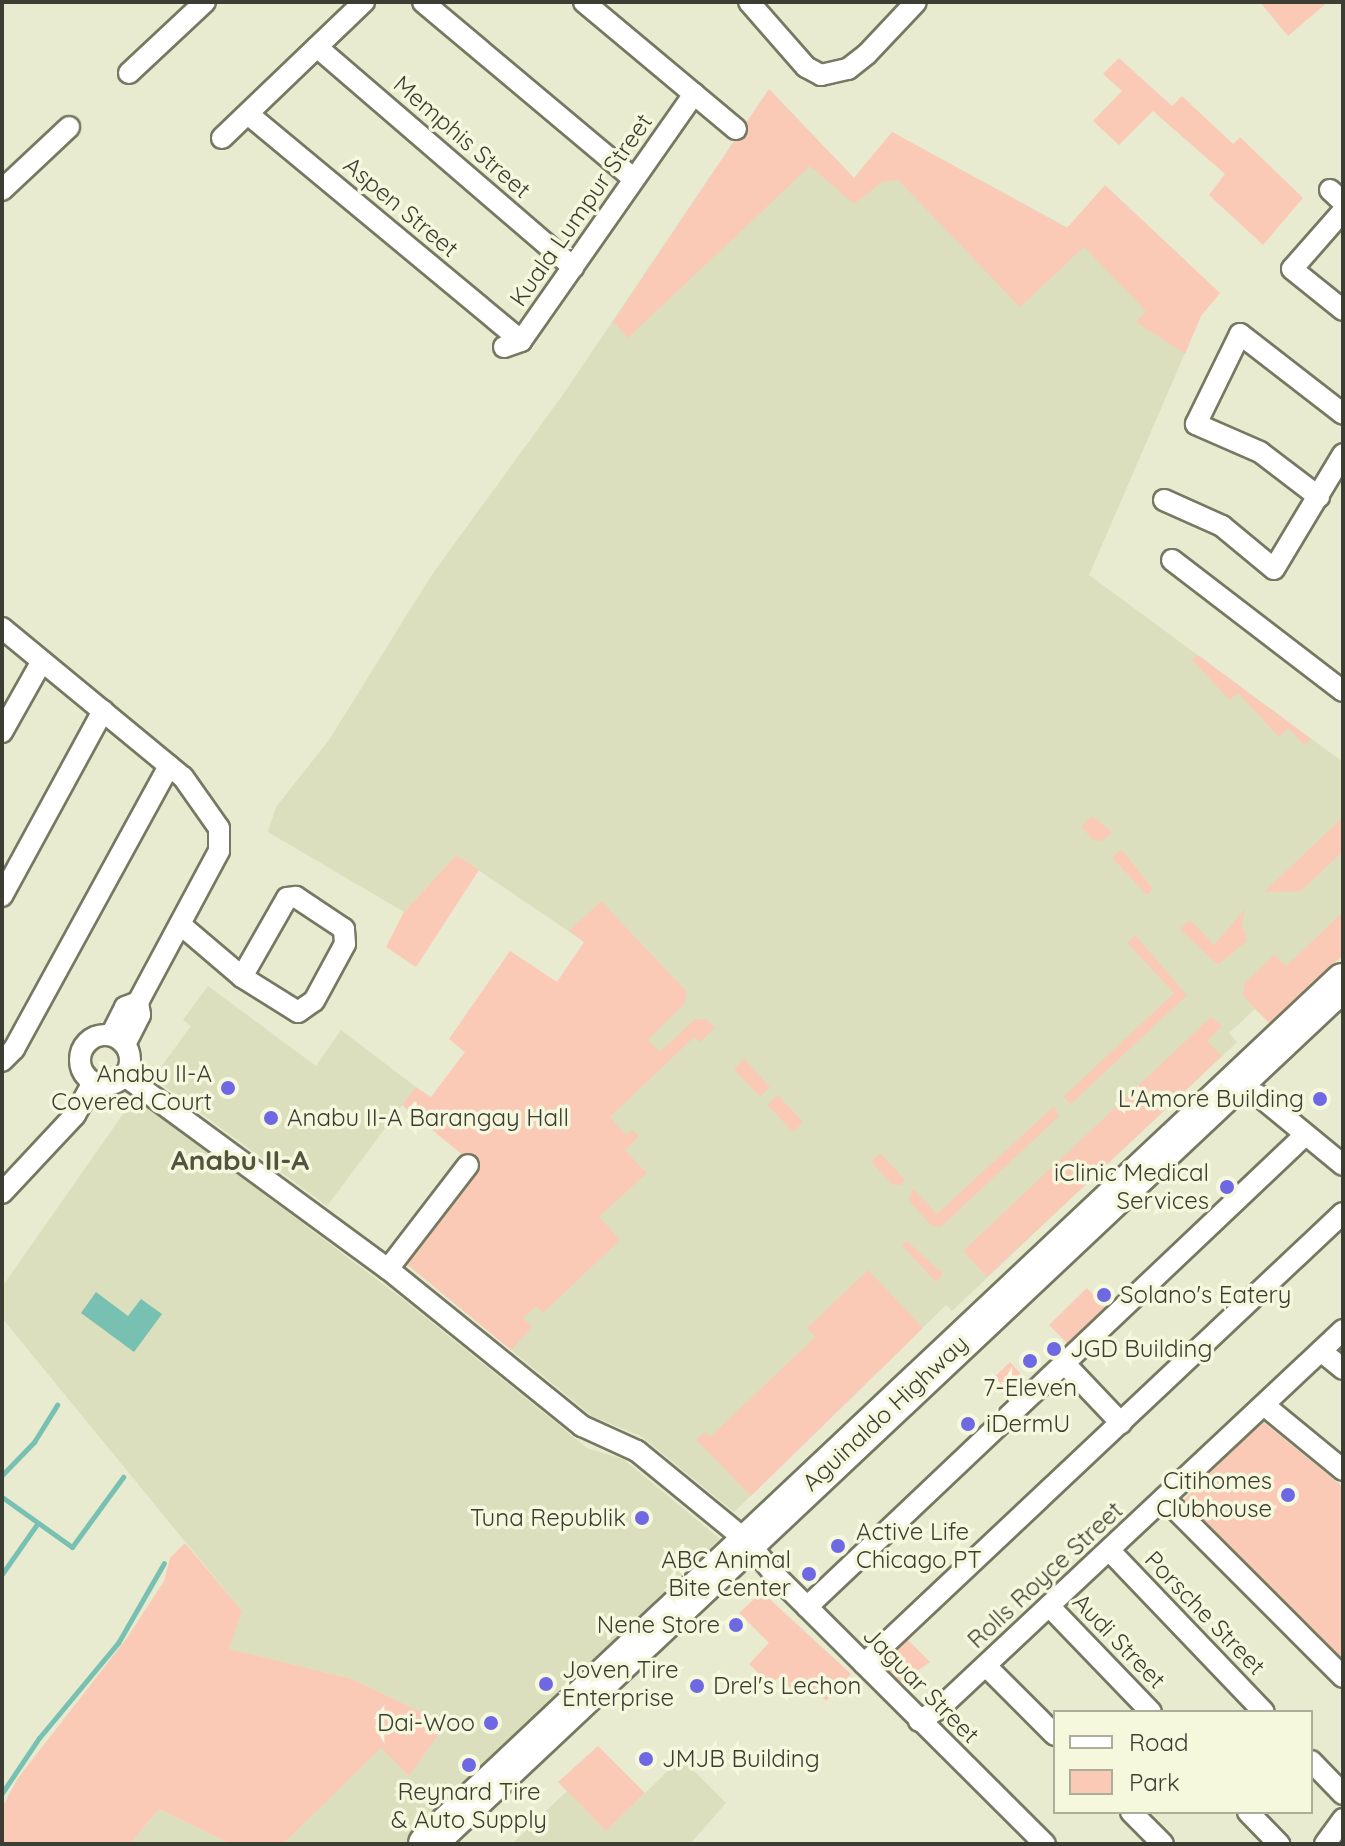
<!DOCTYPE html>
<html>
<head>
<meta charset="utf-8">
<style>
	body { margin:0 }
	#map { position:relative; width:1345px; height:1846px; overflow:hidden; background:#e8ebd0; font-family:Quicksand,sans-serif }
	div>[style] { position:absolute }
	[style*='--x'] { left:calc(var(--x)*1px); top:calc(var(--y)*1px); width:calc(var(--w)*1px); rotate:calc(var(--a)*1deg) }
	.built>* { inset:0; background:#dcdfbd }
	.green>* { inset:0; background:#facab6 }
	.water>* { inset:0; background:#78c1b2 }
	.stream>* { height:5px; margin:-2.5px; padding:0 2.5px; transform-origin:2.5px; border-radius:2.5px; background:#78c1b2 }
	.roads { filter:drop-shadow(2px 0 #767961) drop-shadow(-2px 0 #767961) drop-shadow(0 2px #767961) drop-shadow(0 -2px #767961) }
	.street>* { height:20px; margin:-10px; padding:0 10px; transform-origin:10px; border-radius:10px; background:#fff }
	.street>.ring { margin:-10px; padding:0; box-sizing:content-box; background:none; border:20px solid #fff; border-radius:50% }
	.highway>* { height:36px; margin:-18px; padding:0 18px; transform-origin:18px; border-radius:18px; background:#fff }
	.dots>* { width:22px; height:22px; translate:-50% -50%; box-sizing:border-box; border:4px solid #f5f8dd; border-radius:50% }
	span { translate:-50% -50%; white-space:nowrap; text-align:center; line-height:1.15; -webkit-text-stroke:7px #f5f8dd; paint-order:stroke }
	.street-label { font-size:24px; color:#3d3e33 }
	.poi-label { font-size:24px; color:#3d3e33 }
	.right { translate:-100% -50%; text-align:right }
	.left { translate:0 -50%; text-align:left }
	.quarter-label { font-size:28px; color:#52543e; font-weight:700 }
	.frame { position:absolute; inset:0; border:4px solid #3d3e33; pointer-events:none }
	.legend { position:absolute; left:1053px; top:1710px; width:260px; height:104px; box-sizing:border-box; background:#f5f8dd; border:2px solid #abae99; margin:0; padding:10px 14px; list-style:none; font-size:24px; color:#3d3e33 }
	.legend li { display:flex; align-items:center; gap:16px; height:40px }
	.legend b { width:40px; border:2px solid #abae99 }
</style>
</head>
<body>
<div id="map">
	<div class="built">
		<i style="clip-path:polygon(769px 89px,854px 178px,892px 132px,1144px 269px,1201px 316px,1089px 575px,1343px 762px,1343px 941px,1263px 1017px,1255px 1009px,1229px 1033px,1237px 1042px,952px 1311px,946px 1305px,734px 1512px,641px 1436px,593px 1417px,403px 1261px,660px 993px,456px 855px,404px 912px,268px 832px,276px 807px,329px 740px,431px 576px,562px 396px)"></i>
		<i style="clip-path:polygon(208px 986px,316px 1066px,341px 1030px,416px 1087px,327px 1206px,153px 1078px,191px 1026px,183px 1020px)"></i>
		<i style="clip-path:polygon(135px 1097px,404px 1300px,587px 1448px,623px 1459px,720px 1539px,406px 1844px,283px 1844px,381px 1747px,409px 1776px,445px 1724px,352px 1679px,228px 1649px,242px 1611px,2px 1318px,2px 1287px)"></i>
		<i style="clip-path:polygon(681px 1758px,726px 1803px,690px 1844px,512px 1844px,567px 1791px,606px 1831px)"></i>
		<i style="clip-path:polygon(159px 1809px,231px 1844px,130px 1844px)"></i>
	</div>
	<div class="green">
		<i style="clip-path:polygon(1260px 2px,1328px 2px,1288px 36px)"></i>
		<i style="clip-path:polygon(1119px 58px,1172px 106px,1182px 96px,1233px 144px,1240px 137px,1303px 198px,1263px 245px,1209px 195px,1225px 174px,1153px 111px,1119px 145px,1093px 121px,1122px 91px,1103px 74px)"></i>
		<i style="clip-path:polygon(769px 89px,854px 178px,892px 132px,1067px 228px,1105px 185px,1220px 293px,1201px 316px,1185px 354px,1136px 322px,1146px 311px,1084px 247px,1020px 307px,898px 180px,882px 182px,854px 204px,810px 166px,628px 338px,613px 322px)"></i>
		<i style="clip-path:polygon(1198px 655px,1226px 676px,1311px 739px,1304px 745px,1288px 728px,1279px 737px,1238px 693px,1230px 700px,1192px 660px)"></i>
		<i style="clip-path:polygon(1092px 816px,1112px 832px,1102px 841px,1093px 840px,1081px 827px)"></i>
		<i style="clip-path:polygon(1343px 817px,1343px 851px,1301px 891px,1264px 892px)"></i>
		<i style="clip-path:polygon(1121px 849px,1153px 889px,1147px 895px,1112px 858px)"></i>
		<i style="clip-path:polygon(456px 855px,479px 870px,416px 967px,386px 947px,404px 912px)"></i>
		<i style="clip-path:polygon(601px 901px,687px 992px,684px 1004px,648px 1040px,660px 1052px,695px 1019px,706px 1019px,715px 1028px,700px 1042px,694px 1037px,610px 1117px,626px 1135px,632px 1130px,639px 1136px,625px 1150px,647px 1173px,599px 1217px,620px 1240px,543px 1313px,536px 1306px,523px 1318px,532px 1327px,511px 1350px,403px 1261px,476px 1166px,402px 1105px,416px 1087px,431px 1097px,465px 1052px,449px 1039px,510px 951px,557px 982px,584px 942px,569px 931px)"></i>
		<i style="clip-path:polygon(1245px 909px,1242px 924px,1247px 941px,1218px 965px,1180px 929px,1190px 920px,1214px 945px)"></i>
		<i style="clip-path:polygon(1343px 912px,1343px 955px,1270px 1024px,1243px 996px,1244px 984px,1274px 955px,1286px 966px)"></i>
		<i style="clip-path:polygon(1135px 935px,1187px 995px,1071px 1104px,1063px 1097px,1174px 993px,1127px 943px)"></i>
		<i style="clip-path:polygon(1211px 1017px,1222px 1026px,1207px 1041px,1222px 1056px,987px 1277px,963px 1251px)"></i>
		<i style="clip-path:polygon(744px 1059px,770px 1087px,760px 1097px,734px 1069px)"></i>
		<i style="clip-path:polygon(778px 1095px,803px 1122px,793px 1132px,767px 1105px)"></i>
		<i style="clip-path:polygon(1054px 1106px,1059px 1116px,941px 1227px,932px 1226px,908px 1200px,913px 1189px,937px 1214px)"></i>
		<i style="clip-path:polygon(880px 1153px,905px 1180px,900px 1185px,893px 1185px,871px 1162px)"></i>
		<i style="clip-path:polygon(907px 1241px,943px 1274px,936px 1282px,902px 1246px)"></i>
		<i style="clip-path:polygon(868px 1270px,923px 1328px,751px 1496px,696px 1440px,705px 1432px,710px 1437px,815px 1337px,807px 1328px)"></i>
		<i style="clip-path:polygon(1087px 1288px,1110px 1312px,1072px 1348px,1049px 1325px)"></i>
		<i style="clip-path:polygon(1010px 1362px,1032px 1386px,1012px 1404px,990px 1381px)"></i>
		<i style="clip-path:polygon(1261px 1420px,1343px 1487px,1343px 1662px,1182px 1502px)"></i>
		<i style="clip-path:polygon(185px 1543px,242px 1611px,229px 1649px,352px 1679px,446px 1724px,409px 1776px,381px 1748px,283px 1844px,231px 1844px,159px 1809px,130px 1844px,2px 1844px,2px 1807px,18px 1778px,127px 1638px,164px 1581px,170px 1558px)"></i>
		<i style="clip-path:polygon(762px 1592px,851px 1674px,826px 1701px,809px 1684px,792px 1689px,779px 1677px,771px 1685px,749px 1664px,769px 1643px,739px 1613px)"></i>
		<i style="clip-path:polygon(903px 1635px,930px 1662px,897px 1685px,878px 1662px)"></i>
		<i style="clip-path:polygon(598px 1746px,645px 1793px,606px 1831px,558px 1782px)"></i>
	</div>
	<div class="water">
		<i style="clip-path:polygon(96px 1292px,128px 1316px,141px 1299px,162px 1314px,134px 1352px,81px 1313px)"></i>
	</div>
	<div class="stream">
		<i style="--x:2;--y:1475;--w:46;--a:-45.9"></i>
		<i style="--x:34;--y:1442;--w:44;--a:-58.1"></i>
		<i style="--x:2;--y:1497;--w:86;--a:35.5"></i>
		<i style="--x:72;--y:1547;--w:87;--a:-53.9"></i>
		<i style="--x:2;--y:1574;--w:61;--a:-55"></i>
		<i style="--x:2;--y:1793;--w:66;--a:-56.1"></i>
		<i style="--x:39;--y:1738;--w:124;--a:-50.3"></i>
		<i style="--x:118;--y:1643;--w:92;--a:-60.1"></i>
	</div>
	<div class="roads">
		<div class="street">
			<i style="--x:423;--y:2;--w:275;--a:40"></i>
			<i style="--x:584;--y:2;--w:198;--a:39.9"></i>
			<i style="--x:749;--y:2;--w:86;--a:48.8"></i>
			<i style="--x:806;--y:67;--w:17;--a:28"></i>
			<i style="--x:821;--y:75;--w:28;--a:-13"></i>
			<i style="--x:848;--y:69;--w:24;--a:-38"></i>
			<i style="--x:867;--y:54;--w:71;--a:-46.7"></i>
			<i style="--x:317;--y:47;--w:338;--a:40.7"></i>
			<i style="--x:129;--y:73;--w:104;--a:-43.1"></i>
			<i style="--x:248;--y:114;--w:355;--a:39.7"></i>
			<i style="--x:222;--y:138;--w:197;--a:-43.8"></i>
			<i style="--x:2;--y:190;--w:92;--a:-43.2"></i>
			<i style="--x:1330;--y:190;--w:18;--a:43"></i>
			<i style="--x:1343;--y:211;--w:77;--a:131.3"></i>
			<i style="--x:1292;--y:269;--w:65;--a:38.8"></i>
			<i style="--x:504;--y:347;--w:18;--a:-19"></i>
			<i style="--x:521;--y:341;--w:302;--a:-55"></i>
			<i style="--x:1319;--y:497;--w:74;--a:-142.7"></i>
			<i style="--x:1260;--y:452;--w:70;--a:-156.4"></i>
			<i style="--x:1196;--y:424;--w:100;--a:-63.9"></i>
			<i style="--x:1240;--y:334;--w:130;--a:37.8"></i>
			<i style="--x:1164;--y:500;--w:64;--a:24.1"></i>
			<i style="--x:1222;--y:526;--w:67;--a:39.6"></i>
			<i style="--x:1274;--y:569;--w:134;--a:-59"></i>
			<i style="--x:1172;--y:560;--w:215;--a:37.5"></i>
			<i style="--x:2;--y:628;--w:234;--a:39.5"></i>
			<i style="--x:183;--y:777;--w:62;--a:54.8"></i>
			<i style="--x:219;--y:828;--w:23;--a:90"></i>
			<i style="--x:219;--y:851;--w:171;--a:118.2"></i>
			<i style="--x:138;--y:1002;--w:13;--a:81"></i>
			<i style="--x:140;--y:1015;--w:33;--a:117"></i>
			<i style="--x:2;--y:732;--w:81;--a:-60.6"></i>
			<i style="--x:2;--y:896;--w:211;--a:-61.4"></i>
			<i style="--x:181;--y:925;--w:80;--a:40.4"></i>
			<i style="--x:242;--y:977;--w:66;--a:32"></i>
			<i style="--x:298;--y:1012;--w:19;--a:-35"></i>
			<i style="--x:314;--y:1001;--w:65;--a:-61.5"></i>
			<i style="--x:345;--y:944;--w:15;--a:-94"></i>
			<i style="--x:344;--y:929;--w:58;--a:-146.3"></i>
			<i style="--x:296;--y:897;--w:9;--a:174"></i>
			<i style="--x:287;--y:898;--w:91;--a:119.7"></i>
			<i class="ring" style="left:80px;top:1035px;width:30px;height:30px"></i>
			<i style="--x:111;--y:1035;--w:31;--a:-63"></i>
			<i style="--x:125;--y:1007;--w:14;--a:-21"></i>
			<i style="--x:2;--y:1061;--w:17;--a:-45"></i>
			<i style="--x:14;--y:1049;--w:323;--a:-61.3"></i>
			<i style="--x:125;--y:1076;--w:326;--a:36.3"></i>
			<i style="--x:388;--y:1269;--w:250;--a:39"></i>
			<i style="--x:582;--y:1426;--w:60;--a:24.4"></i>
			<i style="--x:637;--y:1451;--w:144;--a:39.3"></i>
			<i style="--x:748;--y:1542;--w:43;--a:50.7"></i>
			<i style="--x:775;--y:1575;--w:381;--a:44.9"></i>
			<i style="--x:1258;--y:1095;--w:110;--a:39.5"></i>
			<i style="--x:2;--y:1193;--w:107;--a:-46.9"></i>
			<i style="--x:75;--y:1115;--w:37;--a:-61"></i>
			<i style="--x:388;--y:1269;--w:131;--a:-52.4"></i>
			<i style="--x:1321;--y:1351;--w:28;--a:39"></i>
			<i style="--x:1064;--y:1363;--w:83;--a:46.5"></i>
			<i style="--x:1264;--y:1405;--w:102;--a:39.4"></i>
			<i style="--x:1164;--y:1498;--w:253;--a:45"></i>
			<i style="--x:1109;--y:1550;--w:224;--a:46.3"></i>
			<i style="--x:1049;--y:1606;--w:147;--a:46.1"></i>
			<i style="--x:807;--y:1607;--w:685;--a:-43.46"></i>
			<i style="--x:864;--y:1664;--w:658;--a:-43.28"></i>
			<i style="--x:986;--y:1666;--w:98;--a:45"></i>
			<i style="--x:919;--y:1721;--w:26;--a:-32"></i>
			<i style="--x:941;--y:1707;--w:551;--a:-43.16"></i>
			<i style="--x:1311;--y:1761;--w:46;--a:45.9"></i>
			<i style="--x:1131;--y:1812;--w:45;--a:45"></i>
			<i style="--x:1248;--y:1812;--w:45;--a:45.9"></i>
			<i style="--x:1325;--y:1844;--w:31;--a:-54"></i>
		</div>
		<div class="highway">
			<i style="--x:427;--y:1844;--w:1258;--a:-43.26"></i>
		</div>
	</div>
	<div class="dots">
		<i style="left:228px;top:1088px;background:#6f68e3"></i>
		<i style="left:1320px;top:1099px;background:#6f68e3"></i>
		<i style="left:271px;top:1118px;background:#6f68e3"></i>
		<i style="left:1227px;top:1187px;background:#6f68e3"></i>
		<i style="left:1104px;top:1295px;background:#6f68e3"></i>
		<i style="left:1054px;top:1349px;background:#6f68e3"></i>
		<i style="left:1030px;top:1361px;background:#6f68e3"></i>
		<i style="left:968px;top:1424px;background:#6f68e3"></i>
		<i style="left:1288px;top:1495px;background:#6f68e3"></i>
		<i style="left:642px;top:1518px;background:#6f68e3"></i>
		<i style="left:838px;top:1546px;background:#6f68e3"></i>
		<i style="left:809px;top:1574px;background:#6f68e3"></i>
		<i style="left:736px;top:1625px;background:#6f68e3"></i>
		<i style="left:546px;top:1684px;background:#6f68e3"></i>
		<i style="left:697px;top:1686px;background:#6f68e3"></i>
		<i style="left:491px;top:1723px;background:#6f68e3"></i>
		<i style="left:646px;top:1759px;background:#6f68e3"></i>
		<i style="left:469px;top:1765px;background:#6f68e3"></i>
	</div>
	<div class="street-label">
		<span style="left:462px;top:137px;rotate:41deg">Memphis Street</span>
		<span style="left:401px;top:207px;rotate:40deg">Aspen Street</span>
		<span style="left:581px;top:210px;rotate:-55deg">Kuala Lumpur Street</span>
		<span style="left:885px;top:1413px;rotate:-43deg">Aguinaldo Highway</span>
		<span style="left:1045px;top:1575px;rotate:-43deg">Rolls Royce Street</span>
		<span style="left:1205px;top:1613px;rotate:46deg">Porsche Street</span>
		<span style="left:1119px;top:1641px;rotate:46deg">Audi Street</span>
		<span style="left:921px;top:1685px;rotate:45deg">Jaguar Street</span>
	</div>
	<div class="poi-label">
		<span class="right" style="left:212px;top:1088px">Anabu II-A<br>Covered Court</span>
		<span class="right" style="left:1304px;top:1099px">L'Amore Building</span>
		<span class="left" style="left:287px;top:1118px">Anabu II-A Barangay Hall</span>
		<span class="right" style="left:1209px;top:1187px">iClinic Medical<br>Services</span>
		<span class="left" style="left:1120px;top:1295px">Solano's Eatery</span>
		<span class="left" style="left:1070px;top:1349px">JGD Building</span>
		<span style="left:1030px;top:1388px">7-Eleven</span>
		<span class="left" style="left:986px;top:1424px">iDermU</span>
		<span class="right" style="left:1272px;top:1495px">Citihomes<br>Clubhouse</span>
		<span class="right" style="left:626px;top:1518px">Tuna Republik</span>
		<span class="left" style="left:856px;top:1546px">Active Life<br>Chicago PT</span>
		<span class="right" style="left:791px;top:1574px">ABC Animal<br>Bite Center</span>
		<span class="right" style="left:720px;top:1625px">Nene Store</span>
		<span class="left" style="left:562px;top:1684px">Joven Tire<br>Enterprise</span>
		<span class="left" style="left:713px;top:1686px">Drel's Lechon</span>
		<span class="right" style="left:475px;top:1723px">Dai-Woo</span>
		<span class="left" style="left:662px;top:1759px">JMJB Building</span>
		<span style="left:469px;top:1806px">Reynard Tire<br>&amp; Auto Supply</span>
	</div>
	<div class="quarter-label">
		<span style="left:240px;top:1160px">Anabu II-A</span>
	</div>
	<div class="frame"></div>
	<ul class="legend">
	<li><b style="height:10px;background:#fff"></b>Road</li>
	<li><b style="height:22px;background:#facab6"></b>Park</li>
	</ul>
</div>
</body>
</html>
